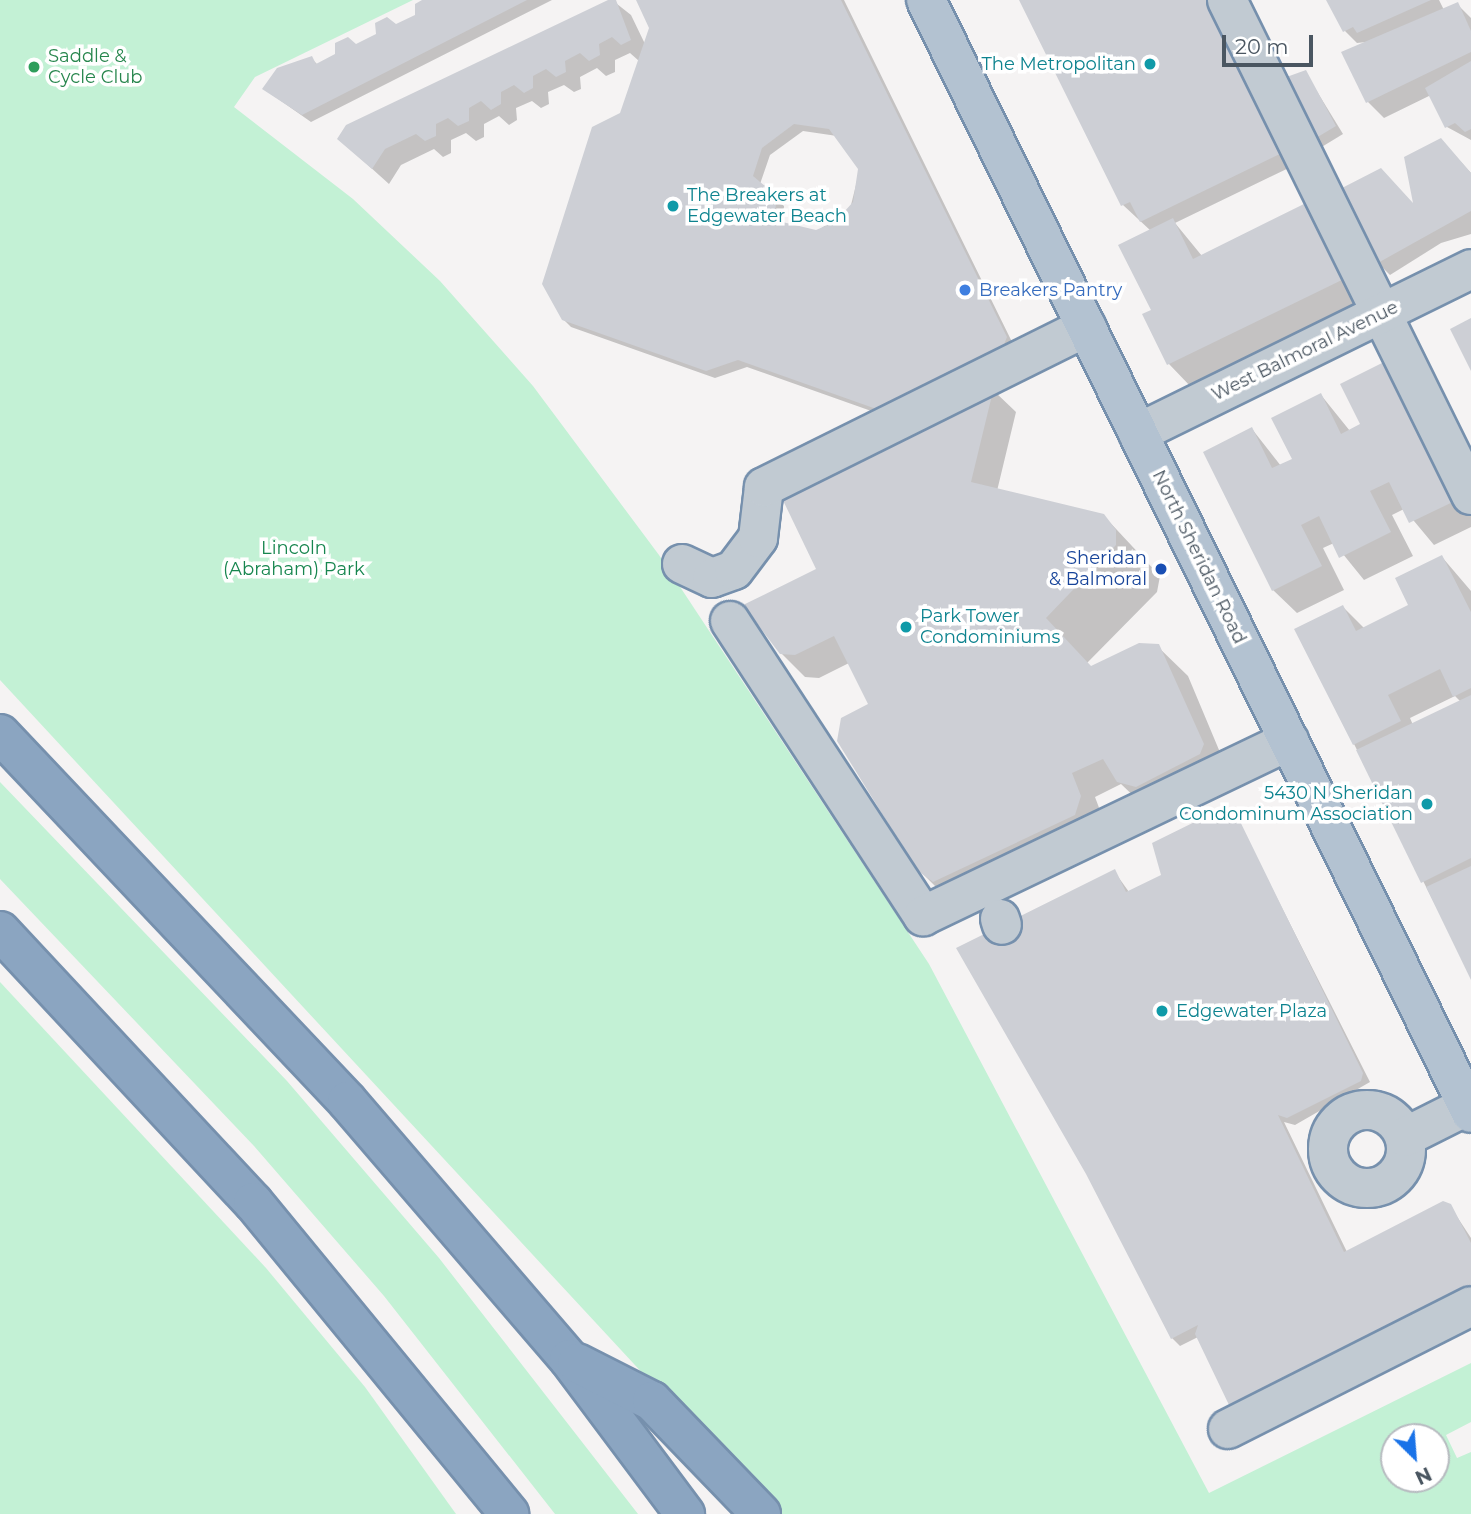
<!DOCTYPE html>
<html>
<head>
<meta charset="utf-8">
<style>
	body { margin:0 }
	#map { position:relative; width:1471px; height:1514px; overflow:hidden; background:#f5f3f3; font-family:Montserrat,sans-serif }
	div>[style] { position:absolute }
	[style*='--x'] { left:calc(var(--x)*1px); top:calc(var(--y)*1px); width:calc(var(--w)*1px); rotate:calc(var(--a)*1deg) }
	.green>* { inset:0; background:#c3f1d5 }
	.shadow>* { inset:0; background:#0003 }
	.building>* { inset:0; background:#cdcfd5 }
	.roads { filter:drop-shadow(2px 0 #7690ad) drop-shadow(-2px 0 #7690ad) drop-shadow(0 2px #7690ad) drop-shadow(0 -2px #7690ad) }
	.minor>* { height:38px; margin:-19px; padding:0 19px; transform-origin:19px; border-radius:19px; background:#c1cad2 }
	.minor>.ring { margin:-19px; padding:0; box-sizing:content-box; background:none; border:38px solid #c1cad2; border-radius:50% }
	.major>* { height:38px; margin:-19px; padding:0 19px; transform-origin:19px; border-radius:19px; background:#b3c2d1 }
	.highway>* { height:38px; margin:-19px; padding:0 19px; transform-origin:19px; border-radius:19px; background:#8ba5c1 }
	.dots>* { width:19px; height:19px; translate:-50% -50%; box-sizing:border-box; border:4px solid #fff; border-radius:50% }
	span { translate:-50% -50%; white-space:nowrap; text-align:center; line-height:1.15; -webkit-text-stroke:7px #fff; paint-order:stroke }
	.leisure-label { font-size:18px; color:#27864d }
	.left { translate:0 -50%; text-align:left }
	.culture-label { font-size:18px; color:#0d838f }
	.right { translate:-100% -50%; text-align:right }
	.shop-label { font-size:18px; color:#366cbe }
	.street-label { font-size:18px; color:#4a5661 }
	.park-label { font-size:18px; color:#17864f }
	.transit-label { font-size:18px; color:#164399 }
	.north { position:absolute; left:1380px; top:1423px; width:70px; height:70px; box-sizing:border-box; background:#fff; border:2px solid #b7bbc0; border-radius:50%; rotate:155deg; font-size:19px; font-weight:700; line-height:28px; text-align:center; color:#4a5661 }
	.north::after { content:''; display:block; margin:auto; width:24px; height:32px; background:#1a73e8; clip-path:polygon(50% 0,100% 100%,50% 72%,0 100%) }
	.scale { position:absolute; left:1222px; top:35px; width:91px; height:32px; box-sizing:border-box; border:4px solid #4a5661; border-top:0; padding-left:9px; font-size:21px; line-height:24px; white-space:nowrap; color:#4a5661; -webkit-text-stroke:5px #fff; paint-order:stroke }
</style>
</head>
<body>
<div id="map">
	<div class="green">
		<i style="clip-path:polygon(evenodd,0 0,413px 0,255px 77px,234px 107px,353px 199px,440px 281px,533px 386px,659px 555px,929px 964px,1209px 1493px,1471px 1363px,1471px 1422px,1446px 1435px,1457px 1458px,1471px 1452px,1471px 1514px,773px 1514px,0 680px,0 0,1394px 1437px,1436px 1437px,1436px 1479px,1394px 1479px,1394px 1437px)"></i>
		<i style="clip-path:polygon(0 782px,287px 1081px,439px 1258px,638px 1514px,555px 1514px,384px 1296px,254px 1146px,0 879px)"></i>
		<i style="clip-path:polygon(0 982px,266px 1268px,365px 1387px,456px 1514px,0 1514px)"></i>
	</div>
	<div class="shadow">
		<i style="clip-path:polygon(426px 0,552px 0,311px 122px,264px 89px,311px 58px,318px 65px,417px 17px)"></i>
		<i style="clip-path:polygon(evenodd,612px 0,631px 15px,645px 44px,651px 27px,638px 0,844px 0,1014px 346px,891px 418px,747px 367px,715px 378px,571px 327px,563px 319px,639px 61px,630px 53px,615px 60px,615px 72px,606px 76px,597px 68px,580px 77px,581px 89px,574px 92px,564px 85px,548px 92px,549px 104px,541px 108px,532px 101px,516px 108px,517px 120px,509px 125px,499px 116px,484px 124px,484px 137px,476px 141px,466px 133px,451px 140px,451px 153px,443px 157px,434px 149px,401px 165px,389px 184px,339px 139px,612px 0,803px 131px,837px 136px,860px 169px,850px 209px,817px 231px,783px 225px,784px 206px,760px 184px,770px 155px,803px 131px)"></i>
		<i style="clip-path:polygon(1021px 0,1222px 0,1295px 165px,1175px 223px,1202px 256px,1310px 203px,1370px 301px,1192px 388px,1169px 364px,1145px 315px,1153px 311px,1151px 231px,1123px 205px)"></i>
		<i style="clip-path:polygon(1328px 0,1439px 0,1444px 10px,1457px 4px,1471px 18px,1471px 140px,1447px 127px,1431px 95px,1384px 118px,1368px 102px,1344px 53px,1366px 42px,1357px 43px,1345px 31px)"></i>
		<i style="clip-path:polygon(1305px 72px,1343px 134px,1320px 148px,1312px 140px)"></i>
		<i style="clip-path:polygon(1441px 140px,1471px 173px,1471px 234px,1441px 243px,1390px 275px,1378px 263px,1416px 207px)"></i>
		<i style="clip-path:polygon(993px 390px,1016px 412px,997px 491px,1103px 515px,1160px 576px,1157px 592px,1087px 663px,1091px 667px,1155px 644px,1188px 676px,1227px 769px,1143px 805px,1121px 784px,1095px 797px,1104px 821px,947px 898px,923px 874px,838px 741px,870px 705px,849px 663px,819px 678px,805px 677px,781px 653px,818px 570px)"></i>
		<i style="clip-path:polygon(1321px 395px,1350px 431px,1471px 502px,1471px 527px,1434px 545px,1404px 509px,1392px 515px,1413px 556px,1364px 580px,1334px 543px,1323px 548px,1344px 590px,1297px 613px,1273px 590px,1252px 429px,1281px 466px,1294px 459px)"></i>
		<i style="clip-path:polygon(evenodd,1442px 557px,1471px 591px,1471px 976px,1354px 744px,1343px 607px,1365px 629px,1410px 606px,1442px 557px,1455px 696px,1461px 702px,1413px 725px,1410px 718px,1455px 696px)"></i>
		<i style="clip-path:polygon(1233px 811px,1370px 1082px,1295px 1125px,1284px 1122px,1347px 1252px,1450px 1206px,1471px 1238px,1471px 1305px,1198px 1337px,1180px 1346px,1172px 1338px,1114px 871px,1129px 892px,1163px 876px)"></i>
	</div>
	<div class="building">
		<i style="clip-path:polygon(422px 0,527px 0,302px 115px,262px 89px,277px 68px,312px 56px,316px 64px,335px 54px,335px 43px,348px 37px,356px 44px,376px 34px,375px 23px,387px 17px,396px 24px,415px 15px,415px 4px)"></i>
		<i style="clip-path:polygon(608px 0,616px 0,631px 40px,621px 45px,612px 37px,599px 44px,600px 55px,589px 61px,580px 53px,565px 61px,566px 72px,556px 77px,546px 69px,533px 76px,533px 88px,524px 93px,514px 85px,501px 92px,501px 104px,491px 110px,481px 101px,469px 108px,469px 121px,458px 126px,448px 118px,436px 124px,436px 136px,425px 141px,416px 134px,385px 149px,372px 169px,337px 139px,346px 125px)"></i>
		<i style="clip-path:polygon(evenodd,636px 0,841px 0,1007px 337px,1001px 352px,882px 411px,738px 360px,706px 371px,562px 320px,542px 284px,592px 127px,620px 113px,649px 28px,636px 0,794px 124px,829px 129px,858px 169px,853px 202px,835px 222px,816px 230px,774px 220px,777px 196px,753px 176px,762px 148px,794px 124px)"></i>
		<i style="clip-path:polygon(1019px 0,1217px 0,1284px 152px,1140px 222px,1130px 202px,1121px 206px)"></i>
		<i style="clip-path:polygon(1326px 0,1431px 0,1357px 33px,1353px 27px,1343px 32px)"></i>
		<i style="clip-path:polygon(1458px 2px,1471px 31px,1471px 52px,1366px 103px,1341px 52px)"></i>
		<i style="clip-path:polygon(1471px 61px,1471px 129px,1465px 132px,1455px 123px,1445px 128px,1425px 88px)"></i>
		<i style="clip-path:polygon(1306px 70px,1336px 126px,1311px 141px,1281px 79px)"></i>
		<i style="clip-path:polygon(1441px 138px,1471px 173px,1471px 211px,1376px 264px,1342px 202px,1348px 198px,1342px 188px,1381px 168px,1413px 203px,1404px 157px)"></i>
		<i style="clip-path:polygon(1310px 201px,1348px 277px,1167px 365px,1142px 314px,1151px 310px,1118px 245px,1173px 218px,1193px 259px)"></i>
		<i style="clip-path:polygon(1471px 318px,1471px 371px,1450px 329px)"></i>
		<i style="clip-path:polygon(1390px 359px,1459px 499px,1409px 523px,1389px 482px,1370px 491px,1391px 532px,1339px 558px,1319px 516px,1301px 525px,1322px 566px,1272px 591px,1203px 452px,1252px 427px,1272px 468px,1292px 459px,1271px 418px,1321px 393px,1341px 434px,1360px 424px,1340px 384px)"></i>
		<i style="clip-path:polygon(994px 387px,971px 482px,1104px 514px,1116px 530px,1116px 545px,1046px 618px,1091px 666px,1139px 643px,1159px 644px,1204px 744px,1200px 754px,1136px 787px,1117px 782px,1103px 759px,1072px 773px,1081px 796px,1075px 815px,933px 882px,917px 870px,837px 741px,841px 718px,868px 704px,834px 636px,795px 655px,780px 654px,743px 605px,816px 569px,779px 492px)"></i>
		<i style="clip-path:polygon(1442px 555px,1471px 612px,1471px 688px,1453px 697px,1440px 669px,1388px 695px,1401px 721px,1353px 745px,1294px 629px,1343px 605px,1356px 631px,1408px 605px,1395px 578px)"></i>
		<i style="clip-path:polygon(1471px 695px,1471px 858px,1421px 883px,1356px 750px)"></i>
		<i style="clip-path:polygon(1225px 807px,1234px 809px,1363px 1073px,1361px 1081px,1287px 1118px,1278px 1115px,1344px 1252px,1443px 1201px,1451px 1204px,1471px 1243px,1471px 1293px,1238px 1408px,1229px 1405px,1195px 1334px,1198px 1325px,1171px 1339px,1086px 1174px,956px 948px,1115px 869px,1126px 892px,1161px 875px,1152px 843px)"></i>
		<i style="clip-path:polygon(1471px 866px,1471px 980px,1426px 887px)"></i>
	</div>
	<div class="roads">
		<div class="minor">
			<i style="--x:1227;--y:0;--w:552;--a:63.76"></i>
			<i style="--x:1138;--y:433;--w:371;--a:-26.2"></i>
			<i style="--x:682;--y:564;--w:33;--a:25"></i>
			<i style="--x:712;--y:578;--w:23;--a:-20"></i>
			<i style="--x:734;--y:570;--w:40;--a:-53"></i>
			<i style="--x:758;--y:538;--w:51;--a:-83.3"></i>
			<i style="--x:764;--y:487;--w:360;--a:-26.4"></i>
			<i style="--x:730;--y:621;--w:353;--a:56.8"></i>
			<i style="--x:923;--y:916;--w:406;--a:-25.6"></i>
			<i style="--x:1000;--y:919;--w:6;--a:72"></i>
			<i class="ring" style="left:1328px;top:1110px;width:40px;height:40px"></i>
			<i style="--x:1405;--y:1137;--w:69;--a:-26.6"></i>
			<i style="--x:1228;--y:1429;--w:272;--a:-26.8"></i>
		</div>
		<div class="major">
			<i style="--x:926;--y:0;--w:1239;--a:63.91"></i>
		</div>
		<div class="highway">
			<i style="--x:0;--y:734;--w:505;--a:46.6"></i>
			<i style="--x:347;--y:1101;--w:340;--a:49.3"></i>
			<i style="--x:569;--y:1359;--w:194;--a:53.2"></i>
			<i style="--x:0;--y:931;--w:371;--a:47"></i>
			<i style="--x:253;--y:1202;--w:404;--a:50.6"></i>
			<i style="--x:577;--y:1363;--w:84;--a:26.9"></i>
			<i style="--x:652;--y:1401;--w:157;--a:46"></i>
		</div>
	</div>
	<div class="dots">
		<i style="left:1150px;top:64px;background:#0f9aa8"></i>
		<i style="left:34px;top:67px;background:#2e9e5b"></i>
		<i style="left:673px;top:206px;background:#0f9aa8"></i>
		<i style="left:965px;top:290px;background:#3f7fe0"></i>
		<i style="left:1161px;top:569px;background:#1a4fb4"></i>
		<i style="left:906px;top:627px;background:#0f9aa8"></i>
		<i style="left:1427px;top:804px;background:#0f9aa8"></i>
		<i style="left:1162px;top:1011px;background:#0f9aa8"></i>
	</div>
	<div class="leisure-label">
		<span class="left" style="left:48px;top:67px">Saddle &amp;<br>Cycle Club</span>
	</div>
	<div class="culture-label">
		<span class="right" style="left:1136px;top:64px">The Metropolitan</span>
		<span class="left" style="left:687px;top:206px">The Breakers at<br>Edgewater Beach</span>
		<span class="left" style="left:920px;top:627px">Park Tower<br>Condominiums</span>
		<span class="right" style="left:1413px;top:804px">5430 N Sheridan<br>Condominum Association</span>
		<span class="left" style="left:1176px;top:1011px">Edgewater Plaza</span>
	</div>
	<div class="shop-label">
		<span class="left" style="left:979px;top:290px">Breakers Pantry</span>
	</div>
	<div class="street-label">
		<span style="left:1305px;top:351px;rotate:-26deg">West Balmoral Avenue</span>
		<span style="left:1199px;top:557px;rotate:64deg">North Sheridan Road</span>
	</div>
	<div class="park-label">
		<span style="left:294px;top:559px">Lincoln<br>(Abraham) Park</span>
	</div>
	<div class="transit-label">
		<span class="right" style="left:1147px;top:569px">Sheridan<br>&amp; Balmoral</span>
	</div>
	<div class="north">N</div>
	<div class="scale">20 m</div>
</div>
</body>
</html>
